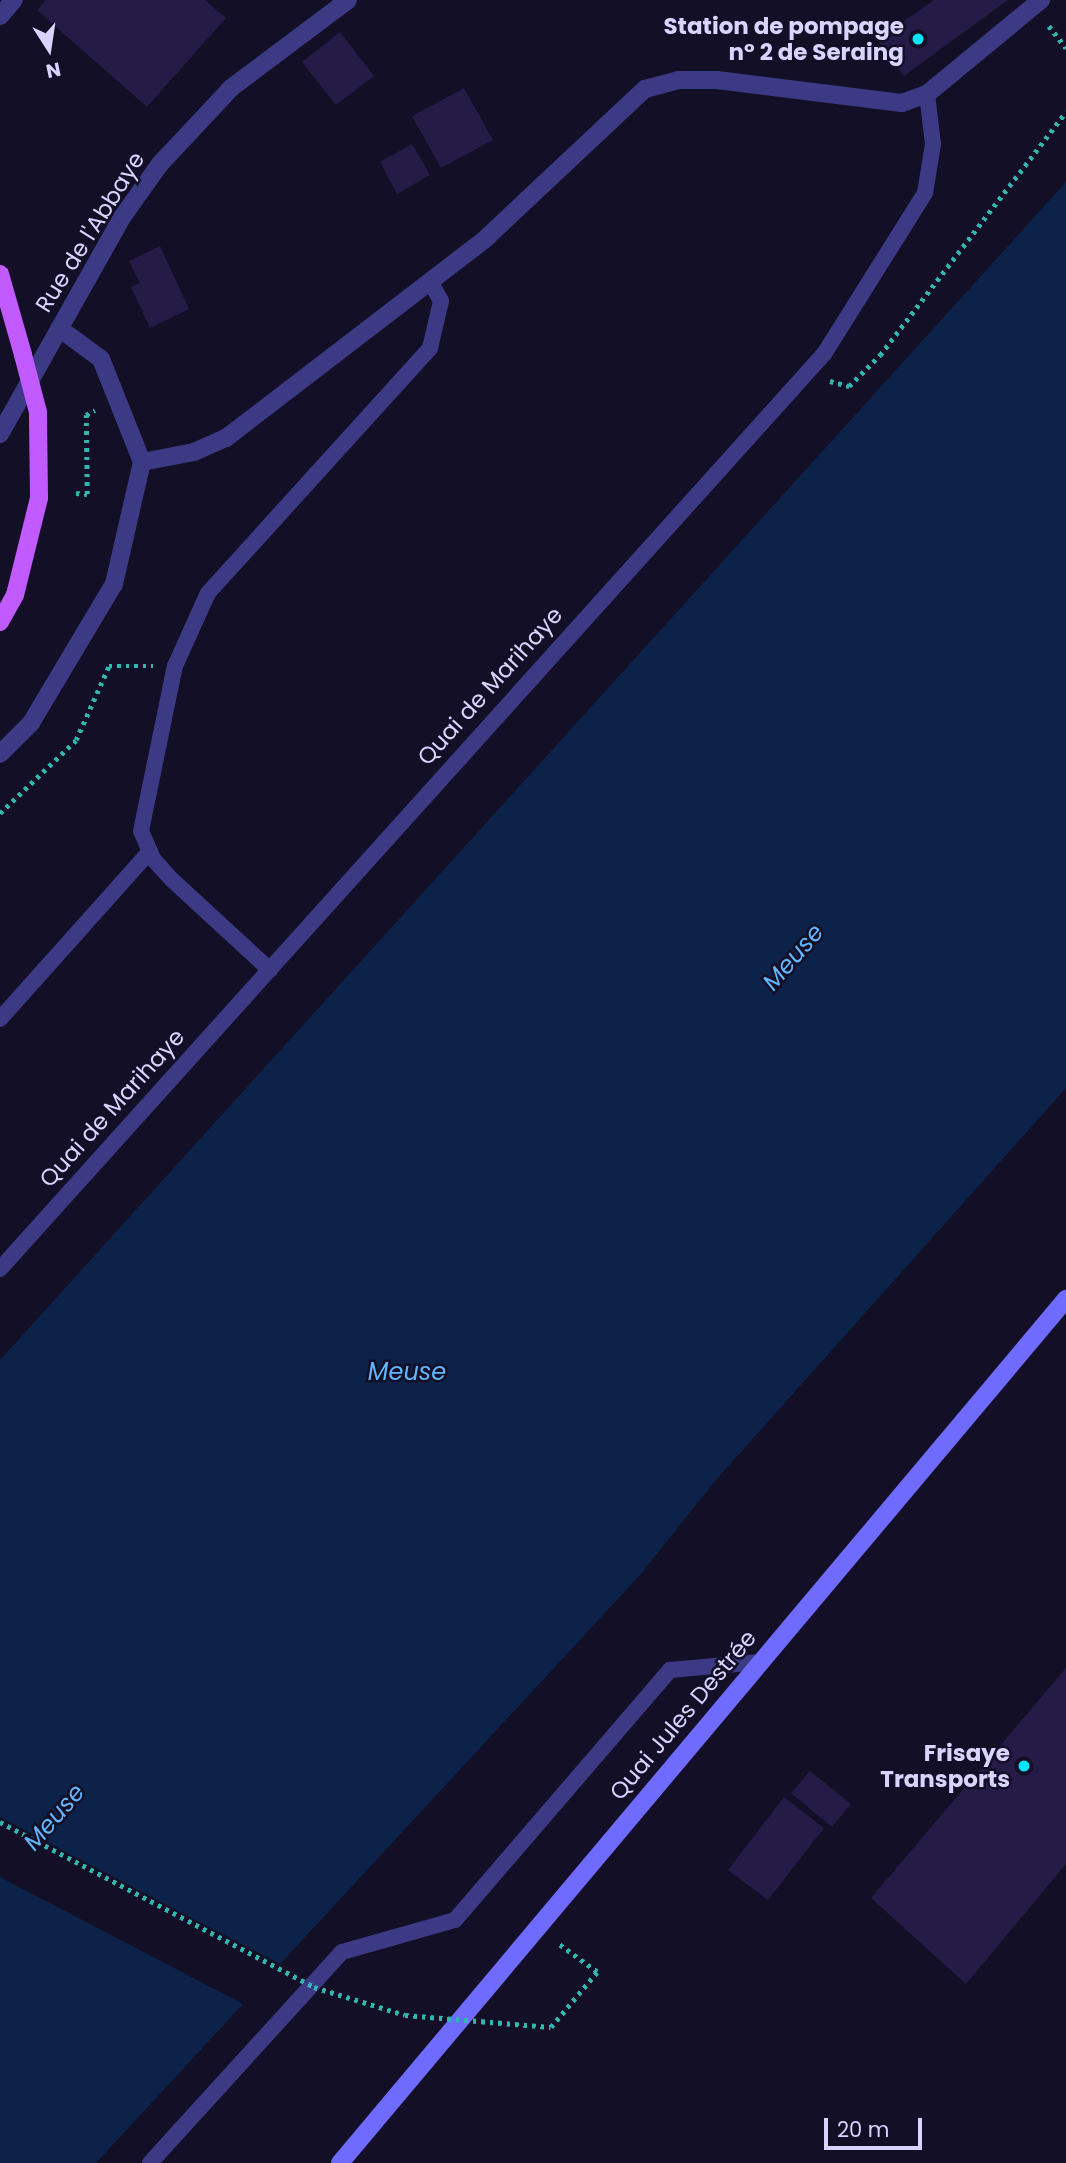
<!DOCTYPE html>
<html>
<head>
<meta charset="utf-8">
<style>
	body { margin:0 }
	#map { position:relative; width:1066px; height:2163px; overflow:hidden; background:#130f26; font-family:Poppins,sans-serif }
	div>[style] { position:absolute }
	[style*='--x'] { left:calc(var(--x)*1px); top:calc(var(--y)*1px); width:calc(var(--w)*1px); rotate:calc(var(--a)*1deg) }
	.water>* { inset:0; background:#0c2248 }
	.pier>* { inset:0; background:#130f26 }
	.building>* { inset:0; background:#241b47 }
	.path>* { height:4.5px; margin-top:-2.25px; transform-origin:0; background:repeating-linear-gradient(90deg,#2fb8b0 0 3.5px,transparent 0 8.5px) }
	.lane>* { height:16px; margin:-8px; padding:0 8px; transform-origin:8px; border-radius:8px; background:#3d3a85 }
	.street>* { height:18px; margin:-9px; padding:0 9px; transform-origin:9px; border-radius:9px; background:#3d3a85 }
	.secondary>* { height:18px; margin:-9px; padding:0 9px; transform-origin:9px; border-radius:9px; background:#6f6bff }
	.primary>* { height:18px; margin:-9px; padding:0 9px; transform-origin:9px; border-radius:9px; background:#c25bff }
	.path-bridge>* { height:4.5px; margin-top:-2.25px; transform-origin:0; background:repeating-linear-gradient(90deg,#2fb8b0 0 3.5px,transparent 0 8.5px) }
	.primary-bridge>* { height:18px; margin:-9px; padding:0 9px; transform-origin:9px; border-radius:9px; background:#c25bff }
	.dots>* { width:19px; height:19px; translate:-50% -50%; box-sizing:border-box; border:4px solid #130f26; border-radius:50% }
	span { translate:-50% -50%; white-space:nowrap; text-align:center; line-height:1.15; -webkit-text-stroke:5px #130f26; paint-order:stroke }
	.poi-label { font-size:23px; color:#d9d4ff; font-weight:700 }
	.right { translate:-100% -50%; text-align:right }
	.street-label { font-size:23px; color:#d9d4ff }
	.water-label { font-size:24px; color:#62b6ff; font-style:italic }
	.north { position:absolute; left:14px; top:14px; width:70px; height:70px; -webkit-text-stroke:5px #130f26; paint-order:stroke; rotate:168deg; font-size:19px; font-weight:700; line-height:28px; text-align:center; color:#d9d4ff }
	.north::after { content:''; display:block; margin:auto; width:24px; height:32px; background:#d9d4ff; clip-path:polygon(50% 0,100% 100%,50% 72%,0 100%) }
	.scale { position:absolute; left:824px; top:2118px; width:98px; height:32px; box-sizing:border-box; border:4px solid #d9d4ff; border-top:0; padding-left:9px; font-size:21px; line-height:24px; white-space:nowrap; color:#d9d4ff; -webkit-text-stroke:5px #130f26; paint-order:stroke }
</style>
</head>
<body>
<div id="map">
	<div class="water">
		<i style="clip-path:polygon(1066px 182px,1066px 1088px,715px 1481px,640px 1575px,96px 2163px,0 2163px,0 1360px)"></i>
	</div>
	<div class="pier">
		<i style="clip-path:polygon(0 1817px,85px 1862px,282px 1965px,245px 2005px,0 1877px)"></i>
	</div>
	<div class="building">
		<i style="clip-path:polygon(46px 0,205px 0,226px 18px,147px 107px,37px 10px)"></i>
		<i style="clip-path:polygon(934px 0,1008px 0,904px 76px,877px 40px)"></i>
		<i style="clip-path:polygon(340px 32px,374px 76px,336px 105px,302px 62px)"></i>
		<i style="clip-path:polygon(464px 88px,493px 140px,441px 168px,412px 116px)"></i>
		<i style="clip-path:polygon(412px 144px,430px 175px,397px 194px,380px 162px)"></i>
		<i style="clip-path:polygon(160px 246px,189px 309px,150px 328px,131px 287px,140px 283px,129px 261px)"></i>
		<i style="clip-path:polygon(1066px 1668px,1066px 1864px,966px 1984px,871px 1898px)"></i>
		<i style="clip-path:polygon(810px 1771px,851px 1804px,832px 1827px,791px 1793px)"></i>
		<i style="clip-path:polygon(784px 1797px,824px 1828px,768px 1900px,728px 1870px)"></i>
	</div>
	<div class="path">
		<i style="--x:1049;--y:26;--w:28;--a:52"></i>
		<i style="--x:830;--y:381;--w:20;--a:15"></i>
		<i style="--x:849;--y:386;--w:44;--a:-45"></i>
		<i style="--x:880;--y:355;--w:306;--a:-52.6"></i>
		<i style="--x:76;--y:493;--w:11;--a:5"></i>
		<i style="--x:87;--y:494;--w:79;--a:-90.7"></i>
		<i style="--x:86;--y:415;--w:10;--a:-29"></i>
		<i style="--x:0;--y:813;--w:105;--a:-43.8"></i>
		<i style="--x:76;--y:740;--w:81;--a:-66"></i>
		<i style="--x:109;--y:666;--w:44;--a:0"></i>
		<i style="--x:551;--y:2027;--w:72;--a:-50.1"></i>
		<i style="--x:597;--y:1972;--w:49;--a:-144.1"></i>
	</div>
	<div class="lane">
		<i style="--x:270;--y:970;--w:133;--a:-137.4"></i>
		<i style="--x:172;--y:880;--w:28;--a:-132"></i>
		<i style="--x:153;--y:859;--w:30;--a:-113"></i>
		<i style="--x:141;--y:831;--w:168;--a:-78.4"></i>
		<i style="--x:175;--y:666;--w:80;--a:-65.7"></i>
		<i style="--x:208;--y:593;--w:331;--a:-47.8"></i>
		<i style="--x:430;--y:348;--w:48;--a:-76.8"></i>
		<i style="--x:441;--y:301;--w:23;--a:-119"></i>
		<i style="--x:0;--y:1019;--w:225;--a:-48.2"></i>
		<i style="--x:0;--y:1269;--w:1231;--a:-48"></i>
		<i style="--x:824;--y:354;--w:190;--a:-57.9"></i>
		<i style="--x:925;--y:193;--w:50;--a:-80.7"></i>
		<i style="--x:933;--y:144;--w:50;--a:-96.8"></i>
		<i style="--x:150;--y:2163;--w:285;--a:-47.7"></i>
		<i style="--x:342;--y:1952;--w:117;--a:-15.8"></i>
		<i style="--x:455;--y:1920;--w:330;--a:-49.3"></i>
		<i style="--x:670;--y:1670;--w:90;--a:-5.1"></i>
	</div>
	<div class="street">
		<i style="--x:0;--y:16;--w:21;--a:-49"></i>
		<i style="--x:0;--y:434;--w:250;--a:-60.6"></i>
		<i style="--x:123;--y:216;--w:64;--a:-54.6"></i>
		<i style="--x:160;--y:164;--w:104;--a:-46.9"></i>
		<i style="--x:231;--y:88;--w:146;--a:-36.9"></i>
		<i style="--x:142;--y:462;--w:53;--a:-10.9"></i>
		<i style="--x:194;--y:452;--w:35;--a:-24"></i>
		<i style="--x:226;--y:438;--w:325;--a:-37.5"></i>
		<i style="--x:484;--y:240;--w:221;--a:-43.2"></i>
		<i style="--x:645;--y:89;--w:35;--a:-15"></i>
		<i style="--x:679;--y:80;--w:38;--a:0"></i>
		<i style="--x:717;--y:80;--w:186;--a:7.1"></i>
		<i style="--x:902;--y:103;--w:27;--a:-20"></i>
		<i style="--x:927;--y:94;--w:148;--a:-39.5"></i>
		<i style="--x:0;--y:754;--w:44;--a:-45"></i>
		<i style="--x:31;--y:723;--w:162;--a:-59.2"></i>
		<i style="--x:114;--y:584;--w:125;--a:-77.1"></i>
		<i style="--x:142;--y:462;--w:111;--a:-111.7"></i>
		<i style="--x:101;--y:359;--w:52;--a:-143.6"></i>
	</div>
	<div class="secondary">
		<i style="--x:340;--y:2163;--w:1129;--a:-49.96"></i>
	</div>
	<div class="primary">
		<i style="--x:0;--y:274;--w:84;--a:74.1"></i>
	</div>
	<div class="path-bridge">
		<i style="--x:0;--y:1822;--w:355;--a:27.7"></i>
		<i style="--x:314;--y:1987;--w:95;--a:17.1"></i>
		<i style="--x:405;--y:2015;--w:146;--a:4.7"></i>
	</div>
	<div class="primary-bridge">
		<i style="--x:0;--y:622;--w:31;--a:-61"></i>
		<i style="--x:15;--y:595;--w:100;--a:-76.1"></i>
		<i style="--x:39;--y:498;--w:86;--a:-90.7"></i>
		<i style="--x:38;--y:412;--w:59;--a:-104.7"></i>
	</div>
	<div class="dots">
		<i style="left:918px;top:39px;background:#00e5ff"></i>
		<i style="left:1024px;top:1766px;background:#00e5ff"></i>
	</div>
	<div class="poi-label">
		<span class="right" style="left:904px;top:39px">Station de pompage<br>n° 2 de Seraing</span>
		<span class="right" style="left:1010px;top:1766px">Frisaye<br>Transports</span>
	</div>
	<div class="street-label">
		<span style="left:90px;top:232px;rotate:-58deg">Rue de l'Abbaye</span>
		<span style="left:490px;top:686px;rotate:-48deg">Quai de Marihaye</span>
		<span style="left:112px;top:1108px;rotate:-48deg">Quai de Marihaye</span>
		<span style="left:683px;top:1715px;rotate:-50deg">Quai Jules Destrée</span>
	</div>
	<div class="water-label">
		<span style="left:793px;top:957px;rotate:-49deg">Meuse</span>
		<span style="left:407px;top:1372px">Meuse</span>
		<span style="left:54px;top:1817px;rotate:-49deg">Meuse</span>
	</div>
	<div class="north">N</div>
	<div class="scale">20 m</div>
</div>
</body>
</html>
